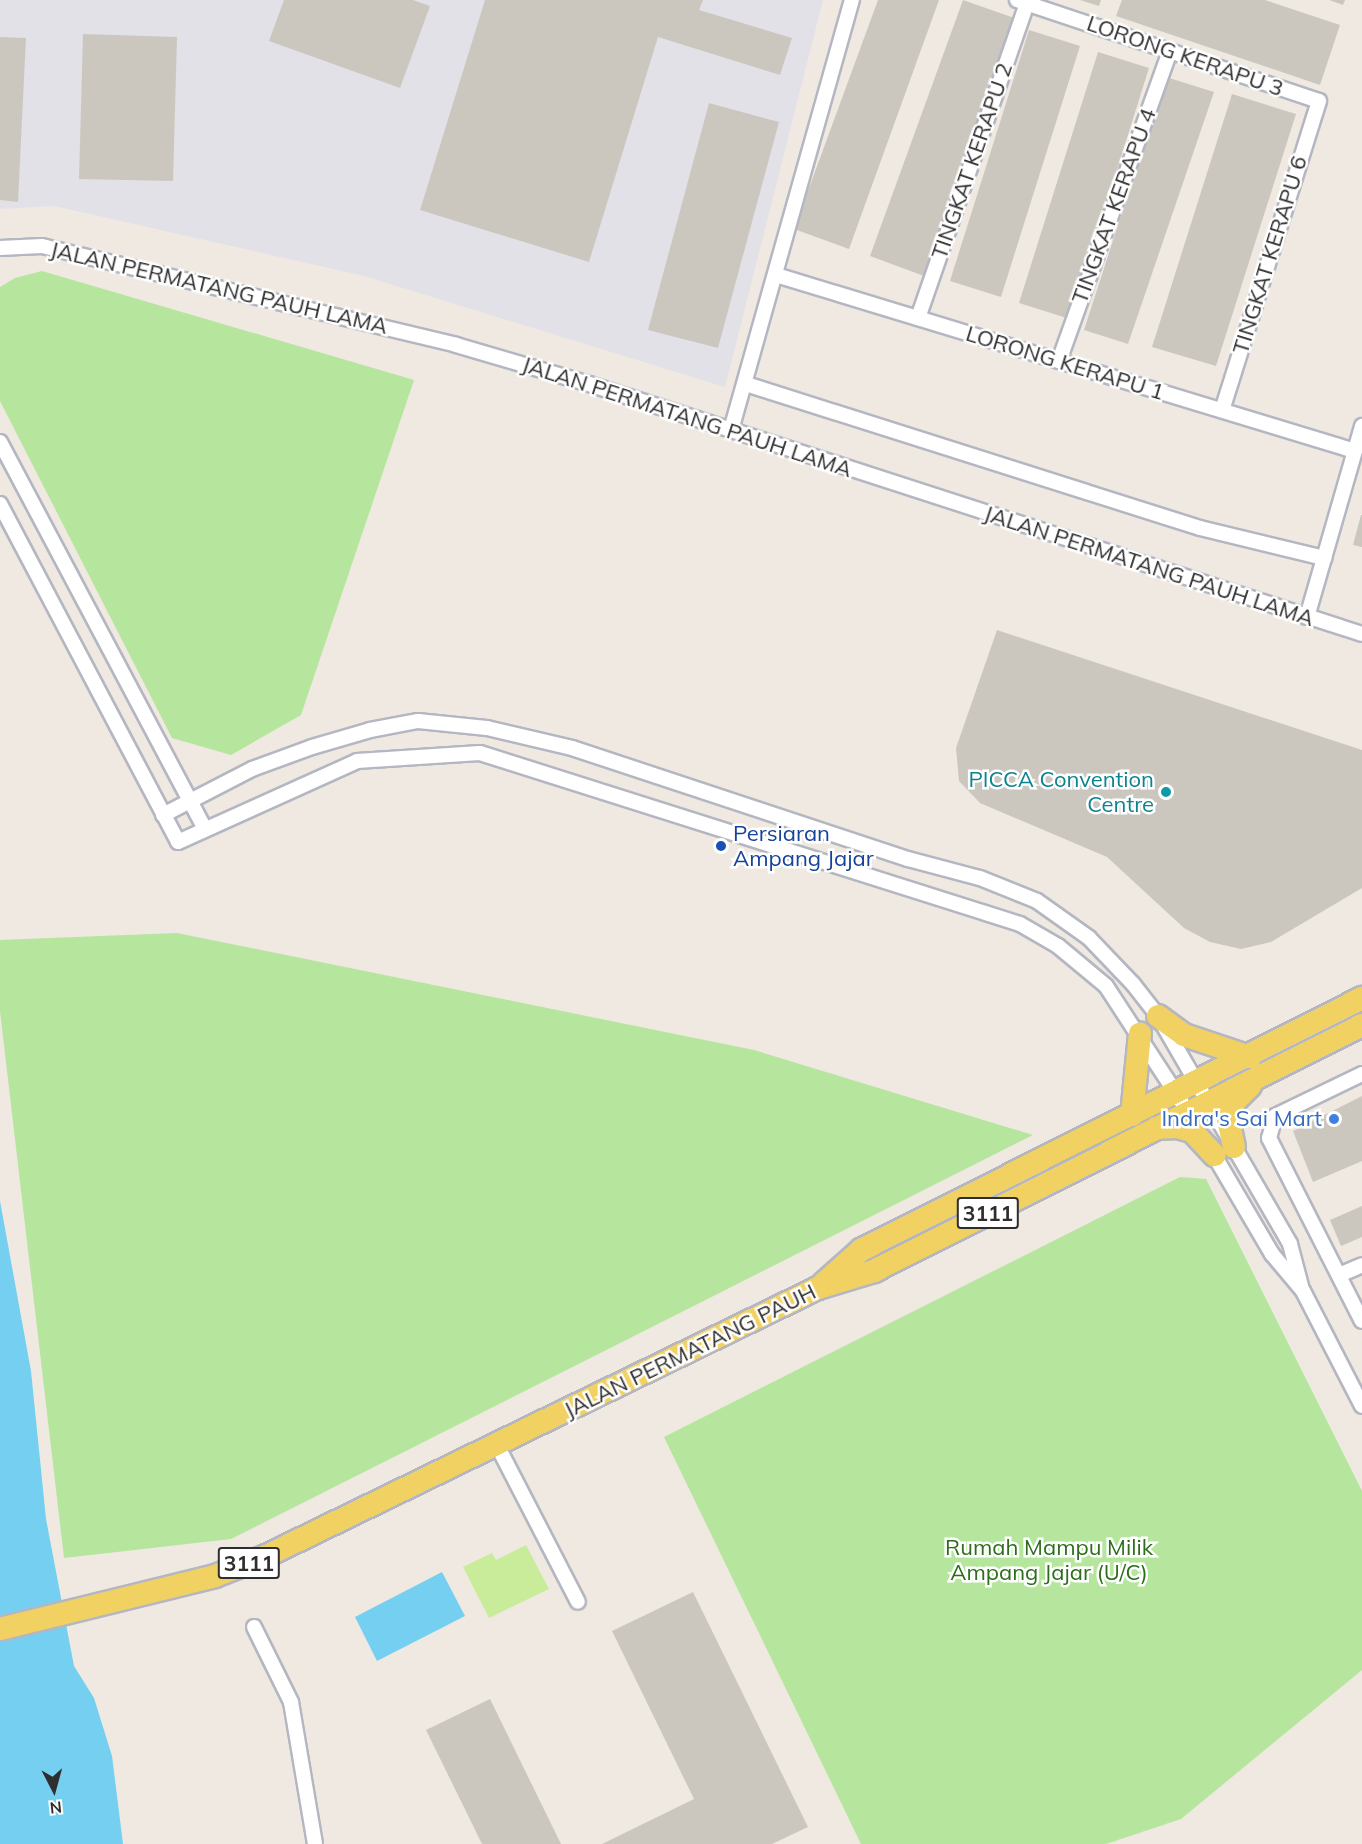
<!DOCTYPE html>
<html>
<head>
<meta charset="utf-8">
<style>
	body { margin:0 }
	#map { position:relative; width:1362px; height:1844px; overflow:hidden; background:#efe9e1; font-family:Mulish,sans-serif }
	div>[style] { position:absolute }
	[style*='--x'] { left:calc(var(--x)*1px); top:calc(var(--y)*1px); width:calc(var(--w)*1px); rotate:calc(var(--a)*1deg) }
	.industrial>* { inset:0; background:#e3e1e8 }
	.green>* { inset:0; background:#b6e59e }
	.pitch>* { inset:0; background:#c9ec9a }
	.water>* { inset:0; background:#75cff0 }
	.building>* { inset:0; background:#cbc7bf }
	.roads { filter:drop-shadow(2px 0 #b4b7c1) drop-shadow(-2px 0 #b4b7c1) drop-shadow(0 2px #b4b7c1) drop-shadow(0 -2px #b4b7c1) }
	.minor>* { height:14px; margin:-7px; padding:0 7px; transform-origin:7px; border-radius:7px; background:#fff }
	.primary>* { height:22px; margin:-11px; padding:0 11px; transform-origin:11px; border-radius:11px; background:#f2d163 }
	.dots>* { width:16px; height:16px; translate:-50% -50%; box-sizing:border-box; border:3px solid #fff; border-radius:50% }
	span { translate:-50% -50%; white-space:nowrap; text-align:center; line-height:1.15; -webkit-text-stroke:5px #fff; paint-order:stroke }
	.shield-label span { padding:2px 4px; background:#fff; border:2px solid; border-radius:4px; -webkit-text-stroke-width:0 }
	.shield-label { font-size:21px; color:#2e2e2e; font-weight:700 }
	.street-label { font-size:22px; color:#2e2e2e }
	.culture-label { font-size:22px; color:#0d838f }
	.right { translate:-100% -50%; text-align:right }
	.transit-label { font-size:22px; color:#164399 }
	.left { translate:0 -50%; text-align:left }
	.shop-label { font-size:22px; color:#366cbe }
	.park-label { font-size:22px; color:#2c6e1b }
	.north { position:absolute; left:24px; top:1760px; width:60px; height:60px; -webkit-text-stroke:4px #fff; paint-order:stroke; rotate:174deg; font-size:16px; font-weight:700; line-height:24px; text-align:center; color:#2e2e2e }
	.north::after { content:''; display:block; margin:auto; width:21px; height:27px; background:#2e2e2e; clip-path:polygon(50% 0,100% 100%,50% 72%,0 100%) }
</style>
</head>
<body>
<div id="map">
	<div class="industrial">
		<i style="clip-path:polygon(0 0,823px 0,725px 387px,364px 276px,54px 206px,0 209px)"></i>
	</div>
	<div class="green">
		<i style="clip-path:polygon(42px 271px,414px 380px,301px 715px,231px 755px,172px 738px,0 401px,0 287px,15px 278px)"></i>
		<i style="clip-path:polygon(177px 933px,754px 1050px,1033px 1135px,231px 1539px,64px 1558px,0 1011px,0 940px)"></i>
		<i style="clip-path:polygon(1180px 1177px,1206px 1179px,1362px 1491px,1362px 1670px,1181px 1819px,1106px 1844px,861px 1844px,664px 1437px)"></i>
	</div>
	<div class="pitch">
		<i style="clip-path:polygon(526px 1545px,549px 1589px,489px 1618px,463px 1567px,492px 1553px,496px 1560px)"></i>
	</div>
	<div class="water">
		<i style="clip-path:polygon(0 1201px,31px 1371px,46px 1519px,74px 1666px,94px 1698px,112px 1756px,123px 1844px,0 1844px)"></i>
		<i style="clip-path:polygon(442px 1572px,465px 1616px,377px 1661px,355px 1617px)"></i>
	</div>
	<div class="building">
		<i style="clip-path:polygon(284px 0,413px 0,430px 6px,400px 88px,269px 41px)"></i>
		<i style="clip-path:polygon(485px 0,703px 0,699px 10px,792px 38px,780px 75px,658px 37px,589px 262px,420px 210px)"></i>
		<i style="clip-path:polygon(878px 0,939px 0,849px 249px,794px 229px)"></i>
		<i style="clip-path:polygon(963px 0,1017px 19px,924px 276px,870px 256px)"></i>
		<i style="clip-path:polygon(1080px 0,1101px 0,1099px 6px)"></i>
		<i style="clip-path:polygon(1122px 0,1265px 0,1340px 25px,1320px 85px,1116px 16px)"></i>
		<i style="clip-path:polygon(1329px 0,1345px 0,1343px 5px)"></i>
		<i style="clip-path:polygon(1029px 30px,1080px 46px,1001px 297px,950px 281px)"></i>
		<i style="clip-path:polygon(83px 34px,177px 37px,173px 181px,79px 179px)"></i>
		<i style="clip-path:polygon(0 37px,26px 38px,18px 202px,0 200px)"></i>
		<i style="clip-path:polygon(1098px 52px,1149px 68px,1070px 319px,1019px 303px)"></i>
		<i style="clip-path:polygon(1166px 77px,1214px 92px,1128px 344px,1084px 330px)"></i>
		<i style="clip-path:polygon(1232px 94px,1296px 114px,1216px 366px,1152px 347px)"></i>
		<i style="clip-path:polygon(709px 103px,779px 122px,718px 348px,648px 330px)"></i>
		<i style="clip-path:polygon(1361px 515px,1362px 515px,1362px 547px,1353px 545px)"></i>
		<i style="clip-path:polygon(997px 630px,1362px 750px,1362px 888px,1271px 942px,1241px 949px,1210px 942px,1184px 928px,1107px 857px,980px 803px,959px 781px,956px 748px)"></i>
		<i style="clip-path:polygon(1362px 1096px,1362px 1161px,1313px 1182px,1293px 1131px)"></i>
		<i style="clip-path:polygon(1362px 1206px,1362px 1237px,1341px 1246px,1330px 1220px)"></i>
		<i style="clip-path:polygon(693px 1592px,808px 1827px,772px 1844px,602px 1844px,694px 1799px,612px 1631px)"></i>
		<i style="clip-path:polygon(490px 1699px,561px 1844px,482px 1844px,426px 1730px)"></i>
	</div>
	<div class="roads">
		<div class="minor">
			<i style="--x:1017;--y:0;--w:318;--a:18.5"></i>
			<i style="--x:1319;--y:101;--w:324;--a:107.4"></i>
			<i style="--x:0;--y:248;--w:42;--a:-2.7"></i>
			<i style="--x:42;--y:246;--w:426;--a:13.4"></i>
			<i style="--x:456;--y:345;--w:139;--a:16.3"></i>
			<i style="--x:589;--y:384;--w:812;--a:17.92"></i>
			<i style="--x:776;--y:275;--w:605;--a:16.91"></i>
			<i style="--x:918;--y:318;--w:333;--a:-70.9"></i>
			<i style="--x:1059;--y:361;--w:329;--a:-70.3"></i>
			<i style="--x:746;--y:384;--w:476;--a:17.6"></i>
			<i style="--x:1200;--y:528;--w:128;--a:13.6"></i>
			<i style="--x:731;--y:430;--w:447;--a:-74.3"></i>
			<i style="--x:0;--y:442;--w:438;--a:62.1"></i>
			<i style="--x:0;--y:504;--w:382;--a:62.2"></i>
			<i style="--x:178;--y:842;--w:196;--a:-24.3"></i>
			<i style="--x:357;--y:761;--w:123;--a:-3.7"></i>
			<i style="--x:480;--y:753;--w:566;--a:17.57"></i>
			<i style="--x:1020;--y:924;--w:44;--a:30.1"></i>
			<i style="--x:1058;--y:946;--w:62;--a:39.8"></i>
			<i style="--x:1106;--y:986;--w:158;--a:56.9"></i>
			<i style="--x:1307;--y:617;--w:199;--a:-73.9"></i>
			<i style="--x:163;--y:815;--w:100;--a:-27.3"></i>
			<i style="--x:252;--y:769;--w:64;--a:-20.1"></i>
			<i style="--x:312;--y:747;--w:60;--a:-16.3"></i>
			<i style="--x:370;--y:730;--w:49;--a:-10.6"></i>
			<i style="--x:418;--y:721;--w:69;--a:5.8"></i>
			<i style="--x:487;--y:728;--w:87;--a:13.2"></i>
			<i style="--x:572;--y:748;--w:354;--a:18.3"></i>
			<i style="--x:908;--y:859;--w:74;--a:14.8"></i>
			<i style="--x:980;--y:878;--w:61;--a:22"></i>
			<i style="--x:1037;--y:901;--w:64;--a:35.4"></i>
			<i style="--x:1089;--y:938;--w:64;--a:46.3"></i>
			<i style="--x:1133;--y:984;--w:41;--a:52"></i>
			<i style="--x:1158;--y:1016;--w:263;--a:59.9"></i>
			<i style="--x:1290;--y:1244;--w:43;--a:75.3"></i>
			<i style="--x:1362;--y:1074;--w:97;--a:154.2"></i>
			<i style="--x:1275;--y:1116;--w:23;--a:105"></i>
			<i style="--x:1269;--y:1138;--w:205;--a:63.1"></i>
			<i style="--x:1211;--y:1150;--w:121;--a:59.6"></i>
			<i style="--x:1272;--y:1254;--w:48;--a:50"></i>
			<i style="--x:1303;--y:1291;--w:129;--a:62.8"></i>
			<i style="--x:1339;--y:1275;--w:25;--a:-23"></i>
			<i style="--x:498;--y:1447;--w:174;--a:62.7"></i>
			<i style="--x:254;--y:1627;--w:84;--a:63.7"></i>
			<i style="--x:291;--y:1702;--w:144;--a:80.4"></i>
		</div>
		<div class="primary">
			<i style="--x:1158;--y:1016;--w:32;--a:36"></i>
			<i style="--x:1184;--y:1035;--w:70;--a:18.4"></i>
			<i style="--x:1132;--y:1115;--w:82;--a:-84.4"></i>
			<i style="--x:1156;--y:1128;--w:21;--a:-3"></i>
			<i style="--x:1177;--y:1127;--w:16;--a:15"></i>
			<i style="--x:1192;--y:1131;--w:33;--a:47"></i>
			<i style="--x:1234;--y:1147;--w:29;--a:-102"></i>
			<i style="--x:1228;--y:1119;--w:14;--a:-78"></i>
			<i style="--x:1231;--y:1105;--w:27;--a:-45"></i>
			<i style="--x:824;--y:1283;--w:50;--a:-41.7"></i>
			<i style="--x:861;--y:1250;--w:561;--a:-26.7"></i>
			<i style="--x:0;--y:1629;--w:221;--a:-13.8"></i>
			<i style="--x:215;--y:1576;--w:53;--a:-21.2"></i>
			<i style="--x:264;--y:1557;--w:616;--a:-25.9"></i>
			<i style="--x:818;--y:1288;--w:59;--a:-16.9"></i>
			<i style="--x:874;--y:1271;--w:546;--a:-26.75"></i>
		</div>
	</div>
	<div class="dots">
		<i style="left:1166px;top:792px;background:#0f9aa8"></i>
		<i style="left:721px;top:846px;background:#1a4fb4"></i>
		<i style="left:1334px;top:1119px;background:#3f7fe0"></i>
	</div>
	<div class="shield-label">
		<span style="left:988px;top:1213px">3111</span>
		<span style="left:249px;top:1563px">3111</span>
	</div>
	<div class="street-label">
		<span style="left:1185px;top:56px;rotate:19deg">LORONG KERAPU 3</span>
		<span style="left:972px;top:161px;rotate:-71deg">TINGKAT KERAPU 2</span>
		<span style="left:1114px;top:206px;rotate:-70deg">TINGKAT KERAPU 4</span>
		<span style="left:1270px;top:255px;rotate:-73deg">TINGKAT KERAPU 6</span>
		<span style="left:219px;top:288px;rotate:13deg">JALAN PERMATANG PAUH LAMA</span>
		<span style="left:1065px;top:363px;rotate:17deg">LORONG KERAPU 1</span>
		<span style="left:687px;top:417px;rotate:18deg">JALAN PERMATANG PAUH LAMA</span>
		<span style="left:1149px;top:566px;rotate:18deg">JALAN PERMATANG PAUH LAMA</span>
		<span style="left:690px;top:1351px;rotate:-26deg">JALAN PERMATANG PAUH</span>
	</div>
	<div class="culture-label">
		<span class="right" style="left:1154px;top:792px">PICCA Convention<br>Centre</span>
	</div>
	<div class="transit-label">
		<span class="left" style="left:733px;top:846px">Persiaran<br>Ampang Jajar</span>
	</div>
	<div class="shop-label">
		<span class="right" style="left:1322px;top:1119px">Indra's Sai Mart</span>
	</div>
	<div class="park-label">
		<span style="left:1049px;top:1560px">Rumah Mampu Milik<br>Ampang Jajar (U/C)</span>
	</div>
	<div class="north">N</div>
</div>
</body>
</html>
